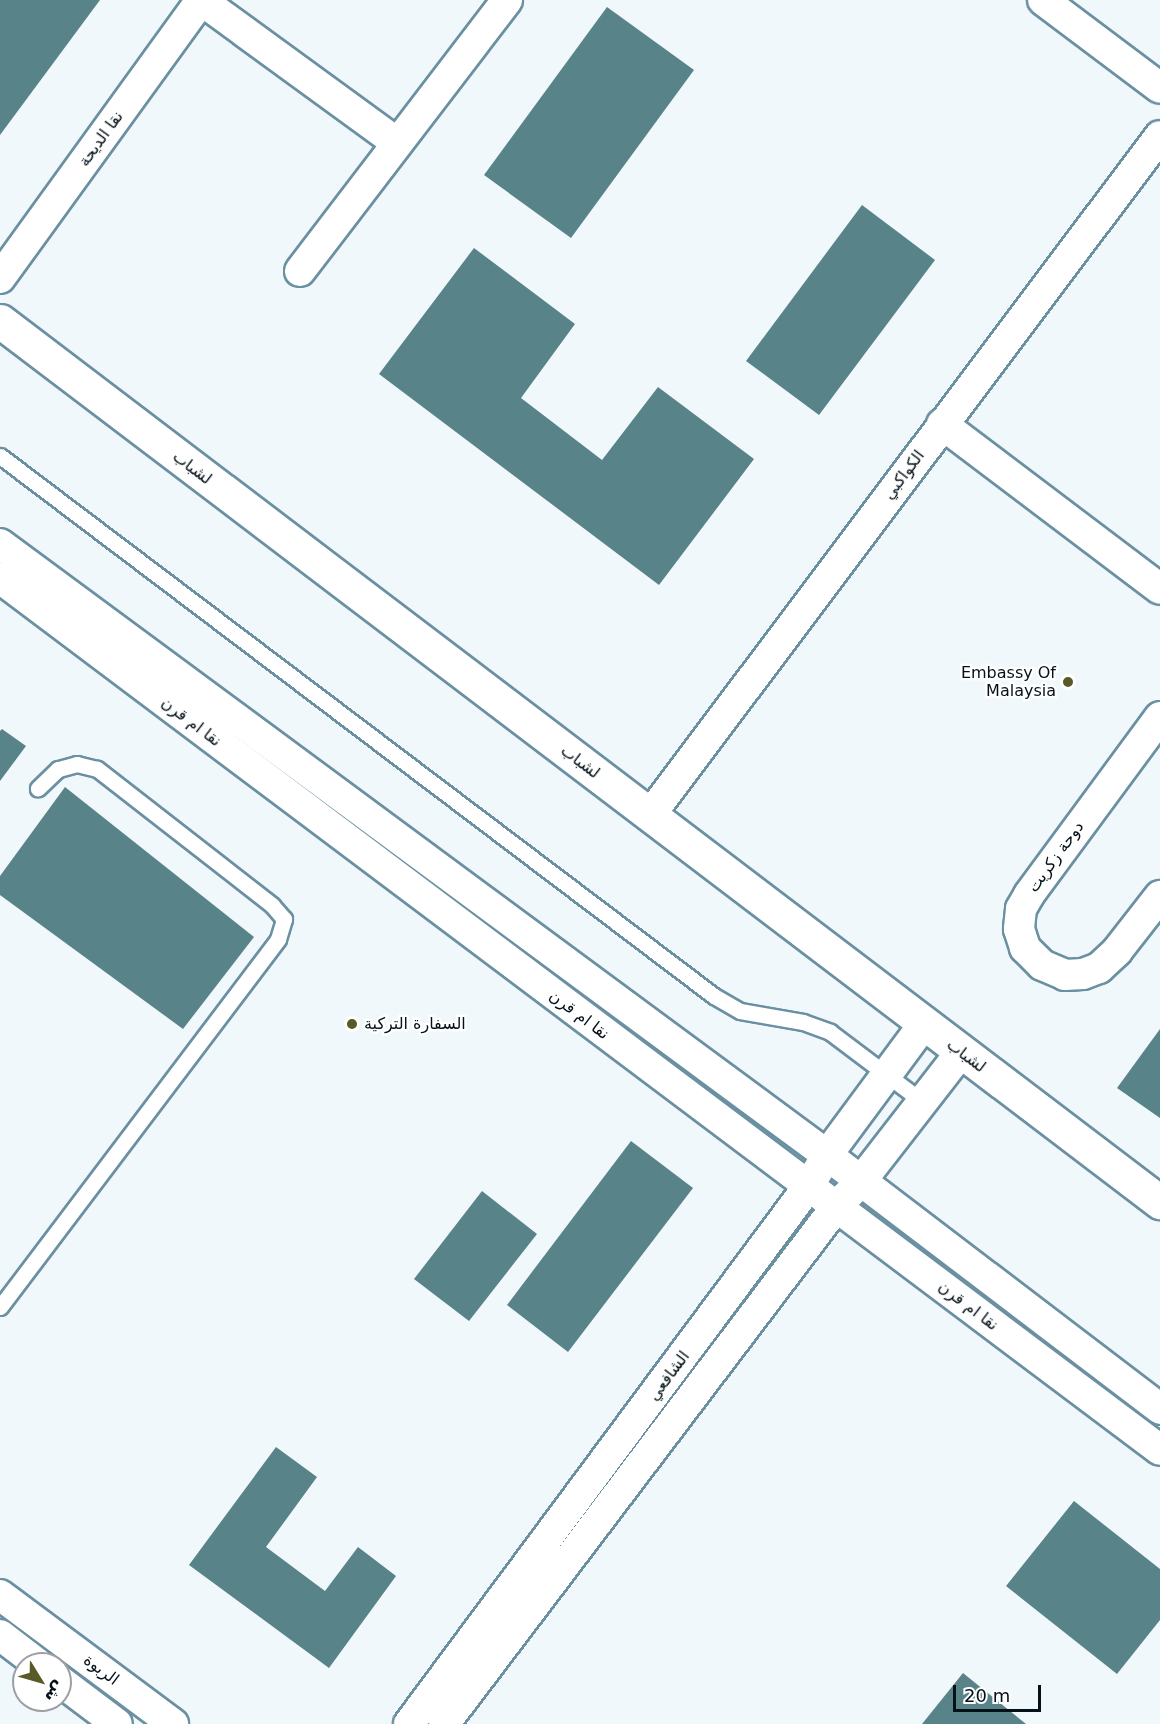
<!DOCTYPE html>
<html>
<head>
<meta charset="utf-8">
<style>
	body { margin:0 }
	#map { position:relative; width:1160px; height:1724px; overflow:hidden; background:#f1f8fc; font-family:"DejaVu Sans","Noto Sans Arabic",sans-serif }
	div>[style] { position:absolute }
	[style*='--x'] { left:calc(var(--x)*1px); top:calc(var(--y)*1px); width:calc(var(--w)*1px); rotate:calc(var(--a)*1deg) }
	.building>* { inset:0; background:#578389 }
	.roads { filter:drop-shadow(2px 0 #6b90a2) drop-shadow(-2px 0 #6b90a2) drop-shadow(0 2px #6b90a2) drop-shadow(0 -2px #6b90a2) }
	.service>* { height:15px; margin:-7.5px; padding:0 7.5px; transform-origin:7.5px; border-radius:7.5px; background:#fff }
	.minor>* { height:30px; margin:-15px; padding:0 15px; transform-origin:15px; border-radius:15px; background:#fff }
	.tertiary>* { height:33px; margin:-16.5px; padding:0 16.5px; transform-origin:16.5px; border-radius:16.5px; background:#fff }
	.dots>* { width:16px; height:16px; translate:-50% -50%; box-sizing:border-box; border:3px solid #fff; border-radius:50% }
	span { translate:-50% -50%; white-space:nowrap; text-align:center; line-height:1.15; -webkit-text-stroke:4.5px #fff; paint-order:stroke }
	.street-label { font-size:16px; color:#041118 }
	.poi-label { font-size:16px; color:#041118 }
	.right { translate:-100% -50%; text-align:right }
	.left { translate:0 -50%; text-align:left }
	.north { position:absolute; left:12px; top:1652px; width:60px; height:60px; box-sizing:border-box; background:#fff; border:2px solid #9ba0a3; border-radius:50%; rotate:127deg; font-size:16px; font-weight:700; line-height:24px; text-align:center; color:#041118 }
	.north::after { content:''; display:block; margin:auto; width:21px; height:27px; background:#585a27; clip-path:polygon(50% 0,100% 100%,50% 72%,0 100%) }
	.scale { position:absolute; left:953px; top:1685px; width:88px; height:27px; box-sizing:border-box; border:3px solid #041118; border-top:0; padding-left:8px; font-size:18px; line-height:21px; white-space:nowrap; color:#041118; -webkit-text-stroke:4px #fff; paint-order:stroke }
</style>
</head>
<body>
<div id="map">
	<div class="building">
		<i style="clip-path:polygon(0 0,100px 0,0 135px)"></i>
		<i style="clip-path:polygon(607px 7px,694px 70px,571px 238px,484px 175px)"></i>
		<i style="clip-path:polygon(862px 205px,935px 260px,819px 415px,746px 361px)"></i>
		<i style="clip-path:polygon(474px 248px,575px 324px,521px 398px,602px 460px,658px 387px,754px 459px,659px 585px,379px 374px)"></i>
		<i style="clip-path:polygon(2px 729px,26px 746px,0 781px,0 731px)"></i>
		<i style="clip-path:polygon(65px 787px,254px 937px,183px 1029px,0 895px,0 876px)"></i>
		<i style="clip-path:polygon(1160px 1029px,1160px 1118px,1117px 1088px)"></i>
		<i style="clip-path:polygon(631px 1141px,693px 1188px,568px 1352px,507px 1305px)"></i>
		<i style="clip-path:polygon(482px 1191px,537px 1234px,469px 1321px,414px 1279px)"></i>
		<i style="clip-path:polygon(276px 1447px,317px 1477px,266px 1547px,325px 1591px,358px 1547px,396px 1576px,329px 1668px,189px 1565px)"></i>
		<i style="clip-path:polygon(1074px 1501px,1160px 1569px,1160px 1620px,1117px 1674px,1006px 1586px)"></i>
		<i style="clip-path:polygon(963px 1673px,1026px 1724px,922px 1724px)"></i>
	</div>
	<div class="roads">
		<div class="service">
			<i style="--x:0;--y:456;--w:895;--a:37.1"></i>
			<i style="--x:714;--y:996;--w:30;--a:30"></i>
			<i style="--x:740;--y:1011;--w:64;--a:9.9"></i>
			<i style="--x:803;--y:1022;--w:29;--a:20"></i>
			<i style="--x:830;--y:1032;--w:116;--a:37"></i>
			<i style="--x:0;--y:1307;--w:461;--a:-52.9"></i>
			<i style="--x:278;--y:939;--w:21;--a:-73"></i>
			<i style="--x:284;--y:919;--w:18;--a:-131"></i>
			<i style="--x:272;--y:905;--w:222;--a:-142.1"></i>
			<i style="--x:97;--y:769;--w:21;--a:-166"></i>
			<i style="--x:77;--y:764;--w:20;--a:165"></i>
			<i style="--x:58;--y:769;--w:28;--a:136"></i>
		</div>
		<div class="minor">
			<i style="--x:201;--y:0;--w:243;--a:36.1"></i>
			<i style="--x:1043;--y:0;--w:146;--a:36.9"></i>
			<i style="--x:300;--y:271;--w:341;--a:-52.6"></i>
			<i style="--x:0;--y:278;--w:343;--a:-54.1"></i>
			<i style="--x:942;--y:424;--w:273;--a:37.1"></i>
			<i style="--x:0;--y:544;--w:1028;--a:36.46"></i>
			<i style="--x:827;--y:1155;--w:419;--a:37.3"></i>
			<i style="--x:0;--y:578;--w:1451;--a:36.93"></i>
			<i style="--x:1160;--y:717;--w:221;--a:126.4"></i>
			<i style="--x:1029;--y:895;--w:16;--a:120"></i>
			<i style="--x:1021;--y:909;--w:20;--a:96"></i>
			<i style="--x:1019;--y:929;--w:20;--a:72"></i>
			<i style="--x:1025;--y:948;--w:24;--a:45"></i>
			<i style="--x:1042;--y:965;--w:25;--a:23"></i>
			<i style="--x:1065;--y:975;--w:18;--a:-3"></i>
			<i style="--x:1083;--y:974;--w:17;--a:-21"></i>
			<i style="--x:1099;--y:968;--w:25;--a:-43"></i>
			<i style="--x:1117;--y:951;--w:70;--a:-52"></i>
			<i style="--x:650;--y:815;--w:849;--a:-53.09"></i>
			<i style="--x:0;--y:1595;--w:216;--a:36.7"></i>
			<i style="--x:0;--y:1635;--w:48;--a:37.3"></i>
			<i style="--x:60;--y:1681;--w:71;--a:37"></i>
			<i style="--x:409;--y:1724;--w:669;--a:-53.39"></i>
			<i style="--x:808;--y:1187;--w:37;--a:-59"></i>
			<i style="--x:827;--y:1155;--w:163;--a:-53.5"></i>
			<i style="--x:444;--y:1724;--w:649;--a:-52.83"></i>
			<i style="--x:836;--y:1207;--w:36;--a:-46"></i>
			<i style="--x:861;--y:1181;--w:163;--a:-52.2"></i>
		</div>
		<div class="tertiary">
			<i style="--x:0;--y:321;--w:1457;--a:37.22"></i>
		</div>
	</div>
	<div class="dots">
		<i style="left:1068px;top:682px;background:#585a27"></i>
		<i style="left:352px;top:1024px;background:#585a27"></i>
	</div>
	<div class="street-label">
		<span style="left:101px;top:139px;rotate:-54deg">نقا الديحة</span>
		<span style="left:192px;top:468px;rotate:37deg">لشباب</span>
		<span style="left:904px;top:475px;rotate:-53deg">الكواكبي</span>
		<span style="left:191px;top:722px;rotate:37deg">نقا ام قرن</span>
		<span style="left:580px;top:762px;rotate:37deg">لشباب</span>
		<span style="left:1056px;top:857px;rotate:-54deg">دوحة زكريت</span>
		<span style="left:579px;top:1015px;rotate:37deg">نقا ام قرن</span>
		<span style="left:966px;top:1056px;rotate:37deg">لشباب</span>
		<span style="left:968px;top:1306px;rotate:37deg">نقا ام قرن</span>
		<span style="left:669px;top:1376px;rotate:-53deg">الشافعي</span>
		<span style="left:101px;top:1670px;rotate:37deg">الربوة</span>
	</div>
	<div class="poi-label">
		<span class="right" style="left:1056px;top:682px">Embassy Of<br>Malaysia</span>
		<span class="left" style="left:364px;top:1024px">السفارة التركية</span>
	</div>
	<div class="north">ش</div>
	<div class="scale">20 m</div>
</div>
</body>
</html>
